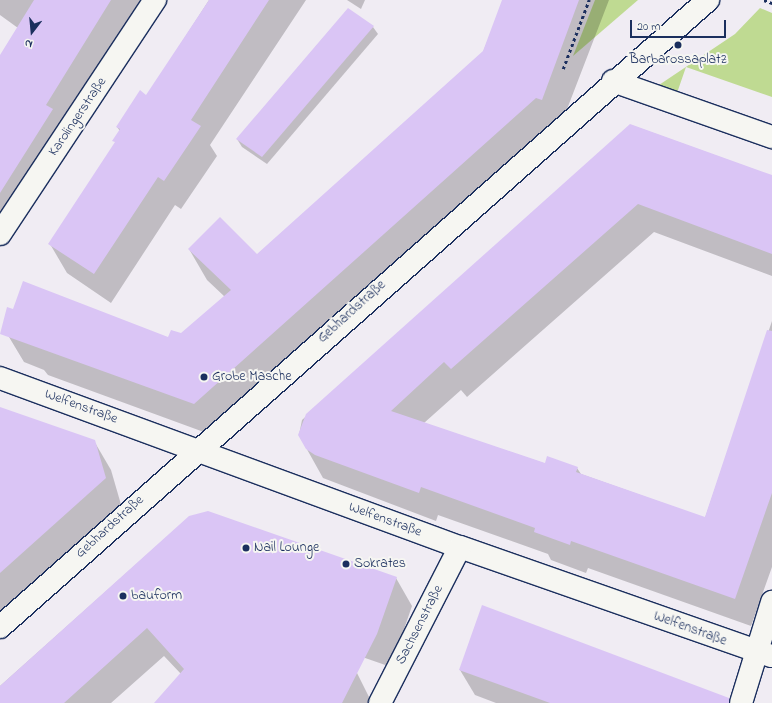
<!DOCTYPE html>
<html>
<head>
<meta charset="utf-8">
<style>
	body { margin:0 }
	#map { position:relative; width:772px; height:703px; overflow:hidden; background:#f0ecf3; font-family:"Indie Flower",sans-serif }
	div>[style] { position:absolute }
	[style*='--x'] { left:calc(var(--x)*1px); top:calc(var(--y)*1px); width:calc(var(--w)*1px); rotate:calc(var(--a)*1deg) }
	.green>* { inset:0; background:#bfda92 }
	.shadow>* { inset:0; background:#0003 }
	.building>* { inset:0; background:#dac5f5 }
	.path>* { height:2.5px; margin-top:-1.25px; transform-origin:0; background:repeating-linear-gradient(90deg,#1b2f5e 0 3px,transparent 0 6px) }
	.roads { filter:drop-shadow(1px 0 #1b2f5e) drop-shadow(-1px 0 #1b2f5e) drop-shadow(0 1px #1b2f5e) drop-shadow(0 -1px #1b2f5e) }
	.minor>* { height:22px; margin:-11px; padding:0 11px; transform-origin:11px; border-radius:11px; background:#f6f6f2 }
	.dots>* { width:11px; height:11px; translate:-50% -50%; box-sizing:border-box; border:2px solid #f6f6f2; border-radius:50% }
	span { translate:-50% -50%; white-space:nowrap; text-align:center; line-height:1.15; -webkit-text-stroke:4px #f6f6f2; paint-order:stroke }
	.poi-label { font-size:14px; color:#1b2f5e }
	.left { translate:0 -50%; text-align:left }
	.street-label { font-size:14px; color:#1b2f5e }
	.north { position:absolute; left:12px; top:12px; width:40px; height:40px; -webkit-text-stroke:3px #f6f6f2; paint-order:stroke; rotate:196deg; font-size:11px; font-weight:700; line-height:16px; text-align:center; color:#1b2f5e }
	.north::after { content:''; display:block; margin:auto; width:14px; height:18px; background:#1b2f5e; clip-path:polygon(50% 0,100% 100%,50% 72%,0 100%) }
	.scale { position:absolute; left:630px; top:20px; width:96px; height:18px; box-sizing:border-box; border:2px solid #1b2f5e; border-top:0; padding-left:5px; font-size:12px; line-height:14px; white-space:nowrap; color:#1b2f5e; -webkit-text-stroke:3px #f6f6f2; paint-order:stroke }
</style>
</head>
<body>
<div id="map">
	<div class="green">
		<i style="clip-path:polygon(595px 0,638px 0,573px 56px)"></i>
		<i style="clip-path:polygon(760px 8px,772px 13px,772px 97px,686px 67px,677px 93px,659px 85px,735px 34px)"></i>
	</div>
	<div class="shadow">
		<i style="clip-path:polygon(0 0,142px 0,0 240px,0 57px,18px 28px,0 15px)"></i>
		<i style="clip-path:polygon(209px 0,306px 0,210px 145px,217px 156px,181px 209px,175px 205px,111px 303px,67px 273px,50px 244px,115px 144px,120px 131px,117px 127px,147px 96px)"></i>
		<i style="clip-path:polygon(347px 0,365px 0,361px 9px)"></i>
		<i style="clip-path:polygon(504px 0,609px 0,559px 130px,212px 435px,48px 375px,44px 370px,24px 362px,6px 332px,168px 338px,182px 334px,225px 297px,207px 280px,189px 249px,257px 255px,483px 52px)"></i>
		<i style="clip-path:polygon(348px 9px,373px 27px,378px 34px,267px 164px,242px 147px,237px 139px)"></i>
		<i style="clip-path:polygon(631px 125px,772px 176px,772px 276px,654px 232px,467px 397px,461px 390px,424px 423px,546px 464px,577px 468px,581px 474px,705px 518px,772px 321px,772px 567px,751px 626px,588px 568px,586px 573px,551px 560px,548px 554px,438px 515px,436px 521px,323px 478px,299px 435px,302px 420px)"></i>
		<i style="clip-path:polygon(0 433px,94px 441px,111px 470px,122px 508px,0 616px)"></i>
		<i style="clip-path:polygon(189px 517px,396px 578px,412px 606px,391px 667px,322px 643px,318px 652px,357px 673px,372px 703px,155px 703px,181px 674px,164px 656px,111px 703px,0 703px,0 686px)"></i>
		<i style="clip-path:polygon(460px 670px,709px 703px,496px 703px,475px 695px)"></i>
	</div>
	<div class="building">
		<i style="clip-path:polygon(34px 0,111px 0,46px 105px,53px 109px,0 193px,0 55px)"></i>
		<i style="clip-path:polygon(209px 0,269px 0,191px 120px,201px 126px,164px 181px,158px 177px,94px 274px,48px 244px,115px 142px,112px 141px,120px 129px,116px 127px,140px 90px,146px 95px)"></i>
		<i style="clip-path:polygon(502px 0,579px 0,542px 100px,536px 98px,194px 404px,0 334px,7px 307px,13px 309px,23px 281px,168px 337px,171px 330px,181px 333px,231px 290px,188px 249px,220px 217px,257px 254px,483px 51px)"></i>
		<i style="clip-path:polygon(348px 8px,374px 26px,262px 157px,236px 139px)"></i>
		<i style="clip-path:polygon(630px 124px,772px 175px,772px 254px,638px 204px,451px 369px,444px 362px,391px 411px,545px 463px,547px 456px,578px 467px,576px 472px,705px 517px,767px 330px,772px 331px,772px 493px,735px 599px,571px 541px,570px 545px,534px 532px,535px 528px,421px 487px,419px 493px,315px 455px,306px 449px,298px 435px,306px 414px)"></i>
		<i style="clip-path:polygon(0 407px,95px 440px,106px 478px,0 573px)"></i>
		<i style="clip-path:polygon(208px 511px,397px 577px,377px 634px,342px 703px,154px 703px,184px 669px,147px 628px,64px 703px,0 703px,0 686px,189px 516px)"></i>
		<i style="clip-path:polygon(482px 605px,729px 698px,729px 703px,550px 703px,459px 670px)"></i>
	</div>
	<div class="path">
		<i style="--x:764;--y:0;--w:9;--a:21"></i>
		<i style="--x:563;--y:69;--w:74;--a:-69.4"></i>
	</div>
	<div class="roads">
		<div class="minor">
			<i style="--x:613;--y:81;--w:169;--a:19.4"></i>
			<i style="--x:0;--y:234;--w:281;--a:-56.5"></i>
			<i style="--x:0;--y:378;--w:490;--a:20.2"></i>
			<i style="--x:460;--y:547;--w:330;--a:19.3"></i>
			<i style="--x:0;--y:627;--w:946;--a:-41.53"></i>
			<i style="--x:380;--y:703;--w:175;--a:-62.9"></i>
			<i style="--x:741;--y:703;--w:106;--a:-72.9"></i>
		</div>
	</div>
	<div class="dots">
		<i style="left:678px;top:45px;background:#1b2f5e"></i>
		<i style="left:204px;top:377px;background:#1b2f5e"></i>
		<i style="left:246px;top:548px;background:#1b2f5e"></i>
		<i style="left:346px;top:564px;background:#1b2f5e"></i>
		<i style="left:123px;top:596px;background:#1b2f5e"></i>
	</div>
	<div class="poi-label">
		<span style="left:678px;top:60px">Barbarossaplatz</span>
		<span class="left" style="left:212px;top:377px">Grobe Masche</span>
		<span class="left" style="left:254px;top:548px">Nail Lounge</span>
		<span class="left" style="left:354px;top:564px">Sokrates</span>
		<span class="left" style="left:131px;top:596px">bauform</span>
	</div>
	<div class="street-label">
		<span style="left:78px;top:117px;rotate:-56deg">Karolingerstraße</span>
		<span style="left:352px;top:312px;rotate:-42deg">Gebhardstraße</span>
		<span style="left:81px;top:407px;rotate:20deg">Welfenstraße</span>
		<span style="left:385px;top:520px;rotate:20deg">Welfenstraße</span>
		<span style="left:110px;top:527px;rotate:-42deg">Gebhardstraße</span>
		<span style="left:420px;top:625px;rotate:-63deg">Sachsenstraße</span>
		<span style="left:690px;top:629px;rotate:20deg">Welfenstraße</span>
	</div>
	<div class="north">N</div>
	<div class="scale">20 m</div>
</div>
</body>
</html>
